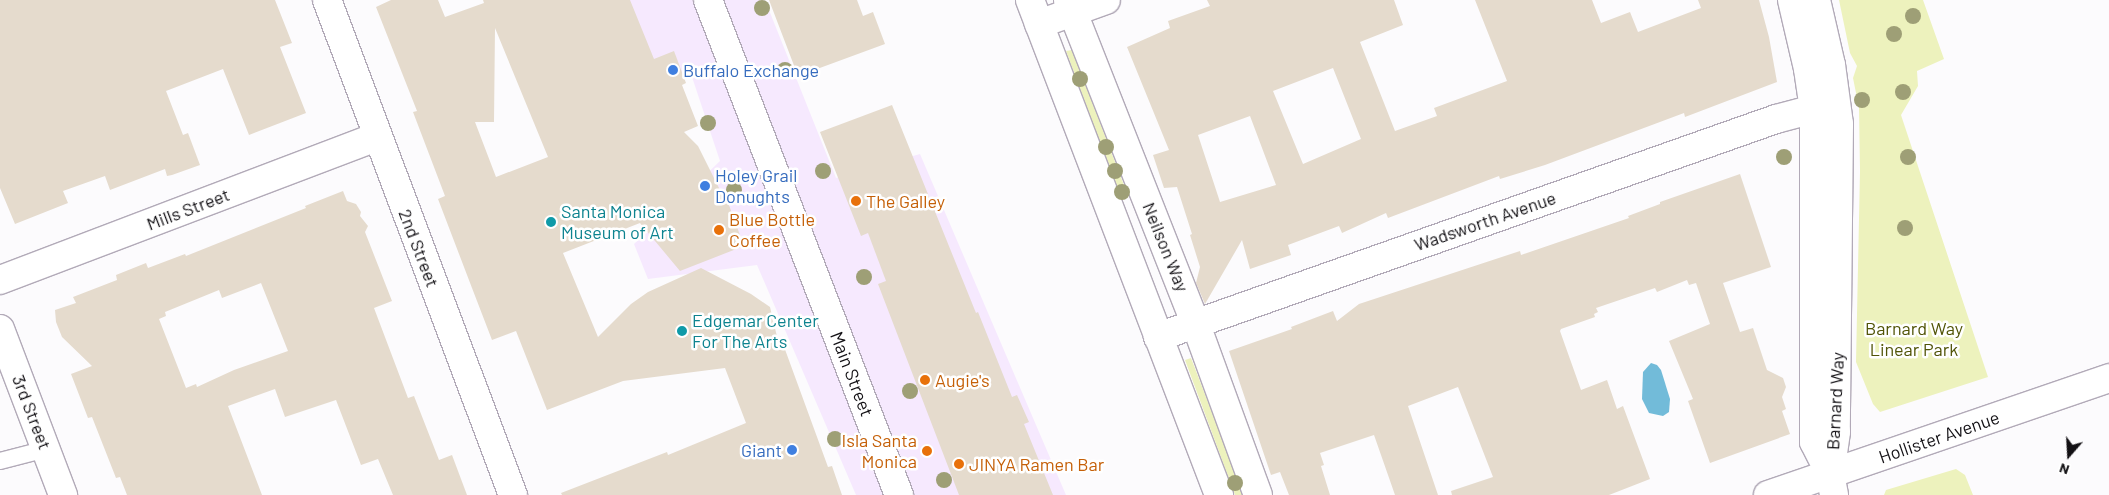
<!DOCTYPE html>
<html>
<head>
<meta charset="utf-8">
<style>
	body { margin:0 }
	#map { position:relative; width:2109px; height:495px; overflow:hidden; background:#fcfbfd; font-family:Barlow,sans-serif }
	div>[style] { position:absolute }
	[style*='--x'] { left:calc(var(--x)*1px); top:calc(var(--y)*1px); width:calc(var(--w)*1px); rotate:calc(var(--a)*1deg) }
	.built>* { inset:0; background:#f6e9fe }
	.green>* { inset:0; background:#edf2bd }
	.water>* { inset:0; background:#72bbd9 }
	.building>* { inset:0; background:#e5dbcd }
	.roads { filter:drop-shadow(1px 0 #b2aab8) drop-shadow(-1px 0 #b2aab8) drop-shadow(0 1px #b2aab8) drop-shadow(0 -1px #b2aab8) }
	.lane>* { height:16px; margin:-8px; padding:0 8px; transform-origin:8px; border-radius:8px; background:#fff }
	.street>* { height:28px; margin:-14px; padding:0 14px; transform-origin:14px; border-radius:14px; background:#fff }
	.secondary>* { height:28px; margin:-14px; padding:0 14px; transform-origin:14px; border-radius:14px; background:#fff }
	.trees>* { width:16px; height:16px; margin:-8px; border-radius:50%; background:#9e9f76 }
	.dots>* { width:14px; height:14px; translate:-50% -50%; box-sizing:border-box; border:2px solid #fff; border-radius:50% }
	span { translate:-50% -50%; white-space:nowrap; text-align:center; line-height:1.15; -webkit-text-stroke:5px #fff; paint-order:stroke }
	.shop-label { font-size:18px; color:#366cbe }
	.left { translate:0 -50%; text-align:left }
	.right { translate:-100% -50%; text-align:right }
	.food-label { font-size:18px; color:#c56008 }
	.street-label { font-size:18px; color:#121014 }
	.culture-label { font-size:18px; color:#0d838f }
	.park-label { font-size:18px; color:#515407 }
	.north { position:absolute; left:2044px; top:430px; width:50px; height:50px; -webkit-text-stroke:4px #fff; paint-order:stroke; rotate:199deg; font-size:14px; font-weight:700; line-height:20px; text-align:center; color:#121014 }
	.north::after { content:''; display:block; margin:auto; width:18px; height:22px; background:#121014; clip-path:polygon(50% 0,100% 100%,50% 72%,0 100%) }
</style>
</head>
<body>
<div id="map">
	<div class="built">
		<i style="clip-path:polygon(491px 0,765px 0,836px 178px,920px 154px,1066px 495px,856px 495px,757px 265px,648px 279px,634px 244px,720px 161px,691px 74px,539px 128px)"></i>
	</div>
	<div class="green">
		<i style="clip-path:polygon(1839px 0,1923px 0,1944px 59px,1917px 71px,1918px 86px,1901px 115px,1988px 377px,1880px 412px,1873px 404px,1856px 362px,1860px 171px,1859px 108px,1853px 78px,1857px 66px,1850px 53px)"></i>
		<i style="clip-path:polygon(1072px 50px,1127px 193px,1123px 198px,1120px 196px,1066px 51px)"></i>
		<i style="clip-path:polygon(1191px 358px,1244px 495px,1235px 495px,1185px 360px)"></i>
		<i style="clip-path:polygon(1956px 469px,1965px 475px,1973px 495px,1884px 495px,1886px 490px)"></i>
	</div>
	<div class="water">
		<i style="clip-path:polygon(1651px 363px,1657px 365px,1661px 370px,1670px 399px,1669px 412px,1663px 416px,1649px 413px,1642px 399px,1643px 372px)"></i>
	</div>
	<div class="building">
		<i style="clip-path:polygon(0 0,275px 0,292px 43px,280px 47px,306px 113px,249px 135px,223px 69px,166px 91px,183px 135px,188px 133px,200px 165px,172px 175px,167px 176px,165px 169px,110px 190px,105px 176px,63px 191px,68px 203px,15px 224px,0 188px)"></i>
		<i style="clip-path:polygon(evenodd,391px 0,438px 0,445px 17px,484px 3px,483px 0,630px 0,654px 59px,674px 51px,686px 83px,682px 85px,698px 126px,684px 132px,698px 146px,724px 198px,726px 197px,744px 246px,680px 271px,640px 223px,563px 253px,598px 337px,631px 304px,648px 292px,701px 268px,751px 294px,770px 307px,779px 345px,783px 344px,828px 467px,832px 466px,842px 495px,562px 495px,561px 493px,667px 452px,668px 455px,746px 423px,725px 368px,623px 381px,547px 410px,516px 331px,492px 340px,472px 288px,438px 199px,445px 196px,413px 112px,417px 111px,376px 7px,391px 0,495px 28px,548px 157px,496px 177px,475px 122px,494px 122px,495px 28px)"></i>
		<i style="clip-path:polygon(769px 0,857px 0,863px 16px,873px 12px,885px 44px,798px 76px)"></i>
		<i style="clip-path:polygon(evenodd,1207px 0,1394px 0,1403px 25px,1360px 42px,1395px 131px,1437px 116px,1434px 108px,1507px 81px,1475px 0,1592px 0,1601px 23px,1630px 12px,1638px 32px,1701px 8px,1698px 0,1759px 0,1769px 37px,1777px 82px,1685px 117px,1684px 113px,1545px 165px,1500px 179px,1499px 176px,1388px 218px,1386px 213px,1342px 233px,1339px 226px,1288px 245px,1291px 255px,1250px 269px,1242px 240px,1205px 304px,1196px 283px,1200px 267px,1190px 235px,1192px 234px,1177px 187px,1164px 188px,1153px 155px,1169px 150px,1127px 47px,1170px 28px,1168px 21px,1210px 6px,1207px 0,1333px 68px,1361px 139px,1303px 164px,1273px 91px,1333px 68px,1207px 0,1250px 116px,1276px 185px,1220px 202px,1198px 135px,1250px 116px)"></i>
		<i style="clip-path:polygon(892px 105px,976px 313px,978px 312px,1012px 397px,1017px 395px,1029px 422px,1024px 424px,1053px 495px,959px 495px,878px 284px,886px 281px,868px 233px,861px 236px,820px 132px)"></i>
		<i style="clip-path:polygon(1740px 174px,1771px 267px,1723px 283px,1740px 332px,1753px 328px,1767px 370px,1783px 378px,1786px 387px,1782px 397px,1786px 409px,1782px 411px,1790px 434px,1710px 463px,1688px 401px,1693px 399px,1669px 341px,1710px 324px,1696px 283px,1689px 285px,1687px 280px,1657px 292px,1655px 288px,1596px 308px,1598px 312px,1594px 314px,1595px 317px,1561px 329px,1560px 331px,1581px 390px,1607px 380px,1617px 409px,1623px 406px,1650px 479px,1609px 495px,1452px 495px,1451px 491px,1493px 477px,1458px 387px,1408px 406px,1438px 495px,1395px 495px,1374px 435px,1320px 453px,1324px 465px,1321px 466px,1330px 495px,1289px 495px,1280px 472px,1271px 475px,1229px 351px,1292px 329px,1291px 327px,1333px 311px,1337px 321px,1359px 304px,1520px 251px,1521px 255px,1629px 218px,1628px 216px,1660px 204px,1660px 202px)"></i>
		<i style="clip-path:polygon(evenodd,343px 191px,347px 201px,356px 204px,361px 212px,360px 216px,368px 226px,365px 232px,392px 301px,374px 308px,408px 398px,414px 396px,439px 460px,452px 455px,467px 495px,393px 495px,378px 459px,361px 465px,336px 400px,285px 417px,275px 389px,228px 406px,262px 495px,127px 495px,120px 477px,116px 478px,92px 417px,88px 418px,71px 374px,92px 366px,62px 337px,56px 322px,55px 310px,76px 303px,73px 297px,117px 280px,116px 275px,146px 263px,148px 268px,185px 254px,186px 256px,306px 208px,305px 206px,343px 191px,261px 283px,288px 351px,234px 370px,197px 387px,196px 384px,186px 388px,159px 319px,166px 316px,165px 312px,219px 290px,222px 298px,261px 283px)"></i>
	</div>
	<div class="roads">
		<div class="lane">
			<i style="--x:0;--y:461;--w:48;--a:-14.6"></i>
		</div>
		<div class="street">
			<i style="--x:327;--y:0;--w:529;--a:69.41"></i>
			<i style="--x:1039;--y:24;--w:71;--a:-19.7"></i>
			<i style="--x:0;--y:280;--w:403;--a:-20.8"></i>
			<i style="--x:0;--y:329;--w:178;--a:69.2"></i>
			<i style="--x:1158;--y:337;--w:655;--a:-19.43"></i>
			<i style="--x:1776;--y:119;--w:39;--a:-15"></i>
			<i style="--x:1768;--y:495;--w:361;--a:-18.9"></i>
		</div>
		<div class="secondary">
			<i style="--x:708;--y:0;--w:531;--a:68.9"></i>
			<i style="--x:1030;--y:0;--w:530;--a:69.1"></i>
			<i style="--x:1068;--y:0;--w:346;--a:68.5"></i>
			<i style="--x:1195;--y:322;--w:184;--a:70"></i>
			<i style="--x:1792;--y:0;--w:71;--a:76.9"></i>
			<i style="--x:1808;--y:69;--w:40;--a:81.5"></i>
			<i style="--x:1814;--y:109;--w:333;--a:90"></i>
			<i style="--x:1814;--y:442;--w:36;--a:63"></i>
			<i style="--x:1830;--y:474;--w:21;--a:79"></i>
			<i style="--x:1816;--y:0;--w:67;--a:77"></i>
			<i style="--x:1831;--y:65;--w:60;--a:82.3"></i>
			<i style="--x:1839;--y:124;--w:308;--a:90.6"></i>
			<i style="--x:1836;--y:432;--w:42;--a:98.1"></i>
		</div>
	</div>
	<div class="trees">
		<i style="left:762px;top:8px"></i>
		<i style="left:1913px;top:16px"></i>
		<i style="left:1894px;top:34px"></i>
		<i style="left:785px;top:70px"></i>
		<i style="left:1080px;top:79px"></i>
		<i style="left:1903px;top:92px"></i>
		<i style="left:1862px;top:100px"></i>
		<i style="left:708px;top:123px"></i>
		<i style="left:1106px;top:147px"></i>
		<i style="left:1784px;top:157px"></i>
		<i style="left:1908px;top:157px"></i>
		<i style="left:823px;top:171px"></i>
		<i style="left:1115px;top:171px"></i>
		<i style="left:734px;top:190px"></i>
		<i style="left:1122px;top:192px"></i>
		<i style="left:1905px;top:228px"></i>
		<i style="left:864px;top:277px"></i>
		<i style="left:910px;top:391px"></i>
		<i style="left:835px;top:439px"></i>
		<i style="left:944px;top:480px"></i>
		<i style="left:1235px;top:483px"></i>
	</div>
	<div class="dots">
		<i style="left:673px;top:70px;background:#3f7fe0"></i>
		<i style="left:705px;top:186px;background:#3f7fe0"></i>
		<i style="left:856px;top:201px;background:#e8710a"></i>
		<i style="left:551px;top:222px;background:#0f9aa8"></i>
		<i style="left:719px;top:230px;background:#e8710a"></i>
		<i style="left:682px;top:331px;background:#0f9aa8"></i>
		<i style="left:925px;top:380px;background:#e8710a"></i>
		<i style="left:792px;top:450px;background:#3f7fe0"></i>
		<i style="left:927px;top:451px;background:#e8710a"></i>
		<i style="left:959px;top:464px;background:#e8710a"></i>
	</div>
	<div class="shop-label">
		<span class="left" style="left:683px;top:70px">Buffalo Exchange</span>
		<span class="left" style="left:715px;top:186px">Holey Grail<br>Donughts</span>
		<span class="right" style="left:782px;top:450px">Giant</span>
	</div>
	<div class="food-label">
		<span class="left" style="left:866px;top:201px">The Galley</span>
		<span class="left" style="left:729px;top:230px">Blue Bottle<br>Coffee</span>
		<span class="left" style="left:935px;top:380px">Augie's</span>
		<span class="right" style="left:917px;top:451px">Isla Santa<br>Monica</span>
		<span class="left" style="left:969px;top:464px">JINYA Ramen Bar</span>
	</div>
	<div class="street-label">
		<span style="left:188px;top:209px;rotate:-21deg">Mills Street</span>
		<span style="left:1485px;top:221px;rotate:-19deg">Wadsworth Avenue</span>
		<span style="left:1166px;top:247px;rotate:68deg">Neilson Way</span>
		<span style="left:419px;top:248px;rotate:69deg">2nd Street</span>
		<span style="left:852px;top:374px;rotate:69deg">Main Street</span>
		<span style="left:1835px;top:401px;rotate:-87deg">Barnard Way</span>
		<span style="left:32px;top:412px;rotate:69deg">3rd Street</span>
		<span style="left:1939px;top:437px;rotate:-19deg">Hollister Avenue</span>
	</div>
	<div class="culture-label">
		<span class="left" style="left:561px;top:222px">Santa Monica<br>Museum of Art</span>
		<span class="left" style="left:692px;top:331px">Edgemar Center<br>For The Arts</span>
	</div>
	<div class="park-label">
		<span style="left:1914px;top:339px">Barnard Way<br>Linear Park</span>
	</div>
	<div class="north">N</div>
</div>
</body>
</html>
